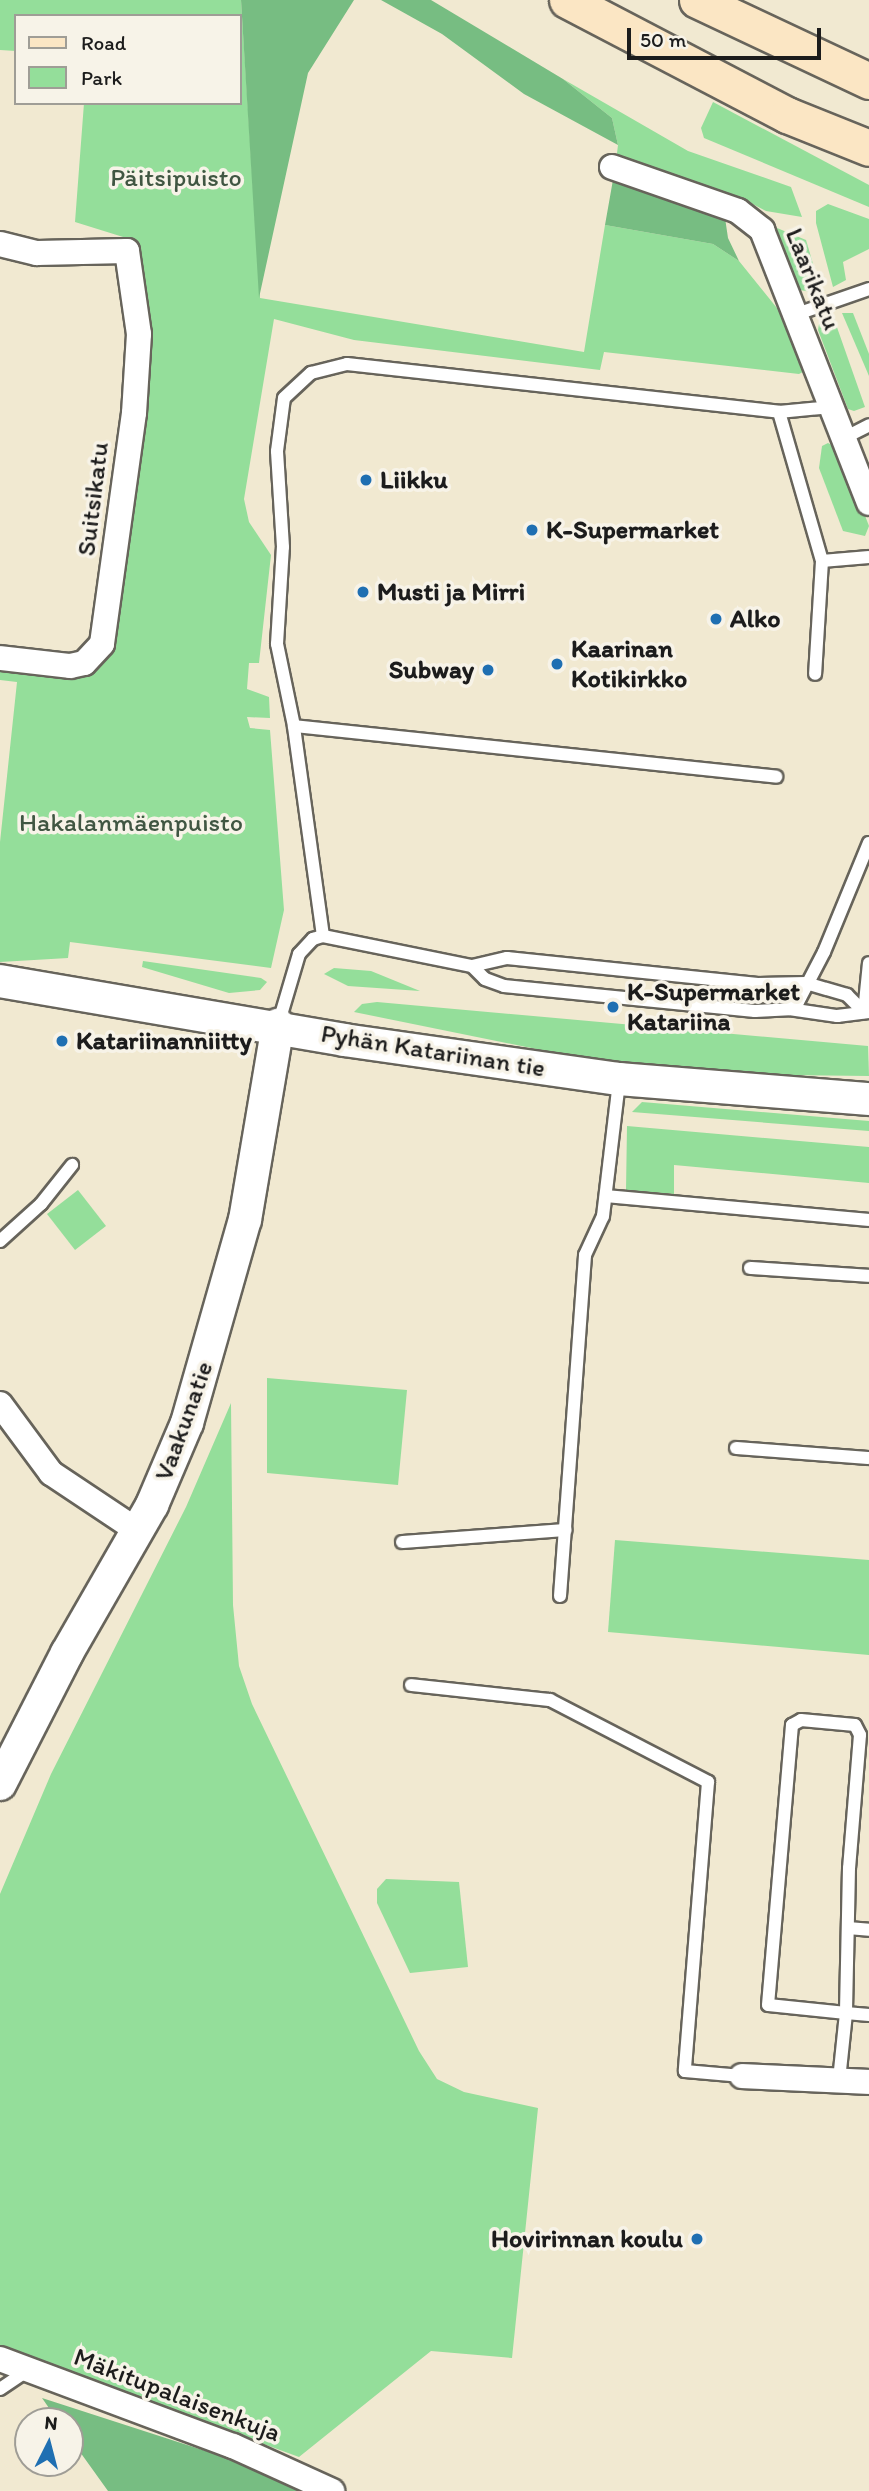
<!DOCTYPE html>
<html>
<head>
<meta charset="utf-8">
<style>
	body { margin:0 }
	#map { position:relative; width:869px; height:2491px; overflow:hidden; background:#f1e9d1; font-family:Itim,sans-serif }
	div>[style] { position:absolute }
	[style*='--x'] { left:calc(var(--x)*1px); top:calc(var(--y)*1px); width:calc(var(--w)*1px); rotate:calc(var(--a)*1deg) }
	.green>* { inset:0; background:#94de9a }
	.forest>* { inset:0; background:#77bd82 }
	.roads { filter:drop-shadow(2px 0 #67645b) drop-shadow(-2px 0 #67645b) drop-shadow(0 2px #67645b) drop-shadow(0 -2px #67645b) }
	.service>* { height:12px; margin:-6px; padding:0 6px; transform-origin:6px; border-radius:6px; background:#fff }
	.minor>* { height:24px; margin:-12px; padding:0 12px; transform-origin:12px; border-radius:12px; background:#fff }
	.tertiary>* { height:32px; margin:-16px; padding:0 16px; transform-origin:16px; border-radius:16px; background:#fff }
	.secondary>* { height:35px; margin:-17.5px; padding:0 17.5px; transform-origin:17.5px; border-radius:17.5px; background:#fbe6c4 }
	.dots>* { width:19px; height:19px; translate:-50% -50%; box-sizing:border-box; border:4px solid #f7f3e8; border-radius:50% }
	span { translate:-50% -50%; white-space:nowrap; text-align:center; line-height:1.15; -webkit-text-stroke:7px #f7f3e8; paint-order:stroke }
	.park-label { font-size:26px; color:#405642 }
	.street-label { font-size:26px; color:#1c1c1c }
	.poi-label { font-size:26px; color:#1c1c1c; font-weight:700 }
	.left { translate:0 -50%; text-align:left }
	.right { translate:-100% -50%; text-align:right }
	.legend { position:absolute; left:14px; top:14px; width:228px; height:91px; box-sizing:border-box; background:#f7f3e8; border:2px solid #9f9d96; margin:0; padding:9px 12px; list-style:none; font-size:21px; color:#1c1c1c }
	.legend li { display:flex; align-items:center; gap:14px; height:35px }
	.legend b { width:35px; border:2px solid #9f9d96 }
	.north { position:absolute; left:14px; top:2407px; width:70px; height:70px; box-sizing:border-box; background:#f7f3e8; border:2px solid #9f9d96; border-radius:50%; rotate:6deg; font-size:19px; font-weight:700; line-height:28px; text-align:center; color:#1c1c1c }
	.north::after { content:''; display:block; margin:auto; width:24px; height:32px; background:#1f6fb2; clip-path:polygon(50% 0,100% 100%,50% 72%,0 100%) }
	.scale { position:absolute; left:627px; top:28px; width:194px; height:32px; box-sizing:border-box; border:4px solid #1c1c1c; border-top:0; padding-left:9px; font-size:21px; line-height:24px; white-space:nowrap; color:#1c1c1c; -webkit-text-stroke:5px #f7f3e8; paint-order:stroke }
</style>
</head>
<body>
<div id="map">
	<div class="green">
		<i style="clip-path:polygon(0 0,241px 0,260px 298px,584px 352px,605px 225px,713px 244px,739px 261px,789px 323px,807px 370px,799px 374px,604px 352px,600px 370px,354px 340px,274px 319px,244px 499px,249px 522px,271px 555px,259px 663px,249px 663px,247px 689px,269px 697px,270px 718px,247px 717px,250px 728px,270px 730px,284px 910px,271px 968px,70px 942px,68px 958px,0 962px,0 842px,17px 682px,0 680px,0 665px,90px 670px,148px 324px,136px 241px,75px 222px,84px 103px,240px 103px,240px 16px,16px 16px,16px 51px,0 50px)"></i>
		<i style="clip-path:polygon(563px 79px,688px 151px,791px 187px,802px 217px,766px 211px,745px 200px,616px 161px,618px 145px,612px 118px)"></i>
		<i style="clip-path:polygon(713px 102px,869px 185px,869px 207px,704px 138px,701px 128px)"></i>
		<i style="clip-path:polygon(828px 204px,869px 219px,869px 249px,843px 262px,846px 280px,833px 287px,816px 223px,816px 211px)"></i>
		<i style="clip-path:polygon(777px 228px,806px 240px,822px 294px,800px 290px,775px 232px)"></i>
		<i style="clip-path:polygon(842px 313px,853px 313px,869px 354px,869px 376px)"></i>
		<i style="clip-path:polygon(833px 316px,865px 407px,854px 411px,848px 409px,818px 330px,819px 324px)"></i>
		<i style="clip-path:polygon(828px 443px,839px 449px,869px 526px,865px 536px,843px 531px,819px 468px,822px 446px)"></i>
		<i style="clip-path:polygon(143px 961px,261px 978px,267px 982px,260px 990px,229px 993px,142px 967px)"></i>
		<i style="clip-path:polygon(334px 968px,371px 971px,420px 991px,348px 986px,324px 974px)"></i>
		<i style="clip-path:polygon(377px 1002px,868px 1046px,869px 1076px,697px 1074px,585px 1059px,354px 1012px,362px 1004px)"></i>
		<i style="clip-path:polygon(642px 1102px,869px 1121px,869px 1131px,632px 1112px)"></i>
		<i style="clip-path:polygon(627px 1126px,869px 1147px,869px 1183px,674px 1165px,674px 1194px,626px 1190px)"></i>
		<i style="clip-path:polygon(78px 1190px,106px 1226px,75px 1250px,47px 1214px)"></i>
		<i style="clip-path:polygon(267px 1378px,407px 1390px,398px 1485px,267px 1473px)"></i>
		<i style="clip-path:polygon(231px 1403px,233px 1605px,239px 1666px,252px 1704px,419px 2051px,437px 2079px,464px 2092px,538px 2108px,512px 2358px,431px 2351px,299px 2457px,0 2348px,0 1894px,51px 1774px,186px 1507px)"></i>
		<i style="clip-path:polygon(615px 1540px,869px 1560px,869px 1655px,608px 1632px)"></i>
		<i style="clip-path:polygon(386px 1879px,459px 1882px,468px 1967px,410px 1973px,377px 1903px,377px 1889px)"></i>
	</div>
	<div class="forest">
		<i style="clip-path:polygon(241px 0,354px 0,308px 73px,259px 298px)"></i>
		<i style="clip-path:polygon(381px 0,431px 0,563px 79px,612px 118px,618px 145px,524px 94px,442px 34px)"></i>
		<i style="clip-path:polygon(614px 174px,724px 211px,728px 238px,739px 261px,713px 244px,605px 225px)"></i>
		<i style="clip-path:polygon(42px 2398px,286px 2477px,313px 2491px,108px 2491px,70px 2438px,70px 2421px,58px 2421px)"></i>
	</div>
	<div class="roads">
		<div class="service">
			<i style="--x:797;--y:314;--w:76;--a:-19.1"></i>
			<i style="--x:779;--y:412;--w:155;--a:73.9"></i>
			<i style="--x:822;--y:561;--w:113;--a:93.5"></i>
			<i style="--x:844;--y:438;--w:28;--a:-27"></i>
			<i style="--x:822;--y:561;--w:47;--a:-4.9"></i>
			<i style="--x:294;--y:726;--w:84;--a:-101.7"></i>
			<i style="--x:277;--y:644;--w:97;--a:-86.5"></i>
			<i style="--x:283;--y:547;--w:96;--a:-93.6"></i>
			<i style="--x:277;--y:451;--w:53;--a:-82.5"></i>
			<i style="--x:284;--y:398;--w:37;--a:-43"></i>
			<i style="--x:311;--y:373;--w:37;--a:-14"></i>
			<i style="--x:347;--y:364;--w:435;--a:6.3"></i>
			<i style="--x:779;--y:412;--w:53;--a:-5.4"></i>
			<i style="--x:323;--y:936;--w:212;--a:-97.9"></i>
			<i style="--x:294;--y:726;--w:485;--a:6"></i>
			<i style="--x:472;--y:966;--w:18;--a:45"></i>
			<i style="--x:485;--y:979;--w:20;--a:20"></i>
			<i style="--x:504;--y:986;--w:252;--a:5.7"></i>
			<i style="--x:755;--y:1011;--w:34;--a:-3"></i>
			<i style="--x:789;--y:1009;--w:49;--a:8.3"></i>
			<i style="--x:837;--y:1016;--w:32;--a:-7"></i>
			<i style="--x:789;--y:1009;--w:11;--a:-38"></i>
			<i style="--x:798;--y:1002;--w:56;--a:-62.5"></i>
			<i style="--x:824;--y:952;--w:118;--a:-67.6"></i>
			<i style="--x:864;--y:1012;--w:49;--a:-84.2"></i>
			<i style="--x:278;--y:1025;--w:74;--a:-73.5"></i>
			<i style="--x:299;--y:954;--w:21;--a:-47"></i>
			<i style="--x:313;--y:939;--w:10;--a:-17"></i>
			<i style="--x:323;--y:936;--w:152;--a:11.4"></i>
			<i style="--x:472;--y:966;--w:36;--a:-13"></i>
			<i style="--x:507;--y:958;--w:252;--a:5.9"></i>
			<i style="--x:758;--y:984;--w:48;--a:-1.2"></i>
			<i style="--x:806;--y:983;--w:43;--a:16.3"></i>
			<i style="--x:847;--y:995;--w:24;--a:45"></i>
			<i style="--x:606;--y:1196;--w:264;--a:5.2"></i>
			<i style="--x:0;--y:1241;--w:55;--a:-42.1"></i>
			<i style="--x:41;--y:1204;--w:50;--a:-51.5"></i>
			<i style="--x:750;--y:1268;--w:119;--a:3.8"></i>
			<i style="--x:736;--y:1448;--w:133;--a:4.3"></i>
			<i style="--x:402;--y:1542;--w:164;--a:-4.2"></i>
			<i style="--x:560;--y:1596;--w:342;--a:-85.8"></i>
			<i style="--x:585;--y:1255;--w:43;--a:-65.2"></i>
			<i style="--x:603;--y:1216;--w:136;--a:-83.2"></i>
			<i style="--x:411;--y:1685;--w:140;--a:6.2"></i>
			<i style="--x:550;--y:1700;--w:178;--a:27.4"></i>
			<i style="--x:708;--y:1782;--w:290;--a:94.6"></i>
			<i style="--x:685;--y:2071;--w:57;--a:5"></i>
			<i style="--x:801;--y:1720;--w:54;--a:5.3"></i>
			<i style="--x:855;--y:1725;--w:11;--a:63"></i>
			<i style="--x:860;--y:1735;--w:133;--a:94.7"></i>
			<i style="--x:849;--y:1868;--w:145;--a:91.2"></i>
			<i style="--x:846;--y:2013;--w:78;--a:-174.1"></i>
			<i style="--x:768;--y:2005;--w:281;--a:-85.1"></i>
			<i style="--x:792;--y:1725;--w:10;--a:-29"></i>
			<i style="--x:848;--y:1928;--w:21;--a:5"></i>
			<i style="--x:839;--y:2080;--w:67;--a:-84"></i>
			<i style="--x:846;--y:2013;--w:23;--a:5"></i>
			<i style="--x:0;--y:2389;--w:34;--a:-34"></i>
		</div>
		<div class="minor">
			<i style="--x:612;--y:167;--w:133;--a:19.2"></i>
			<i style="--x:738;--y:211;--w:31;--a:38"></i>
			<i style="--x:762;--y:230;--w:293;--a:68.6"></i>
			<i style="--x:0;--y:244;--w:38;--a:14"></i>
			<i style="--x:37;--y:253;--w:90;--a:-1.3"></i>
			<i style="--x:127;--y:251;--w:84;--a:81.8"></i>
			<i style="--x:139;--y:334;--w:79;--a:93.6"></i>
			<i style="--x:134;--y:413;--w:233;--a:97.9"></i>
			<i style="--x:102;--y:644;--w:26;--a:133"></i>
			<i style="--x:84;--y:663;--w:14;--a:168"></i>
			<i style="--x:70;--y:666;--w:70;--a:-173.5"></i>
			<i style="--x:0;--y:1404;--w:86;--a:53.5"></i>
			<i style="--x:51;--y:1473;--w:105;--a:33.7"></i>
			<i style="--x:742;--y:2076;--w:127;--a:2.7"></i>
			<i style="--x:0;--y:2359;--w:249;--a:20.5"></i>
			<i style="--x:233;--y:2446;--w:109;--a:24.4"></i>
		</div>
		<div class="tertiary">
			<i style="--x:0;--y:981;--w:349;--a:9.7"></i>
			<i style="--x:344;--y:1040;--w:278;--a:8.1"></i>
			<i style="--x:619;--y:1079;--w:251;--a:4.6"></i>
			<i style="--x:0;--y:1784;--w:147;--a:-62.9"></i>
			<i style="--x:67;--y:1653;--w:171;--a:-60.1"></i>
			<i style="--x:152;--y:1505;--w:89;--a:-66.9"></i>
			<i style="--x:187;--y:1423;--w:211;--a:-74.1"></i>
			<i style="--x:245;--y:1220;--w:198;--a:-80.4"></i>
		</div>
		<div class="secondary">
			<i style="--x:567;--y:0;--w:248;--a:27.6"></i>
			<i style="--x:787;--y:115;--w:88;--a:21.9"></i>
			<i style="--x:697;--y:0;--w:190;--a:25.2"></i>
		</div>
	</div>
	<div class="dots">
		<i style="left:366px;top:480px;background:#1f6fb2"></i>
		<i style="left:532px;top:530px;background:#1f6fb2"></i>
		<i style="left:363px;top:592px;background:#1f6fb2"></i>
		<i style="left:716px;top:619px;background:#1f6fb2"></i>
		<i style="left:557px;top:664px;background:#1f6fb2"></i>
		<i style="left:488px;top:670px;background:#1f6fb2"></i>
		<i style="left:613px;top:1007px;background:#1f6fb2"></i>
		<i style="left:62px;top:1041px;background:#1f6fb2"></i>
		<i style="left:697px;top:2239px;background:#1f6fb2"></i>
	</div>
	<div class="park-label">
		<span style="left:176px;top:178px">Päitsipuisto</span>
		<span style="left:131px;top:823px">Hakalanmäenpuisto</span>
	</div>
	<div class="street-label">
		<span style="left:813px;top:279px;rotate:68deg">Laarikatu</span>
		<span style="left:93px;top:499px;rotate:-83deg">Suitsikatu</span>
		<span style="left:433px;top:1051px;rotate:9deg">Pyhän Katariinan tie</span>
		<span style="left:184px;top:1421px;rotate:-70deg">Vaakunatie</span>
		<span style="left:177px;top:2395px;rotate:21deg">Mäkitupalaisenkuja</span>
	</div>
	<div class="poi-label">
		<span class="left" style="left:380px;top:480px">Liikku</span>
		<span class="left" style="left:546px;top:530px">K-Supermarket</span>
		<span class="left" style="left:377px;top:592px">Musti ja Mirri</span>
		<span class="left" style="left:730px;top:619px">Alko</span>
		<span class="left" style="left:571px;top:664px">Kaarinan<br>Kotikirkko</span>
		<span class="right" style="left:474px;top:670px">Subway</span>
		<span class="left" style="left:627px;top:1007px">K-Supermarket<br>Katariina</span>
		<span class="left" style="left:76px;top:1041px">Katariinanniitty</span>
		<span class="right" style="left:683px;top:2239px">Hovirinnan koulu</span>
	</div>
	<ul class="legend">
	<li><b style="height:9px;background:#fbe6c4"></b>Road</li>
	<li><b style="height:19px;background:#94de9a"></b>Park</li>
	</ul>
	<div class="north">N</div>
	<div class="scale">50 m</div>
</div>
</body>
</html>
